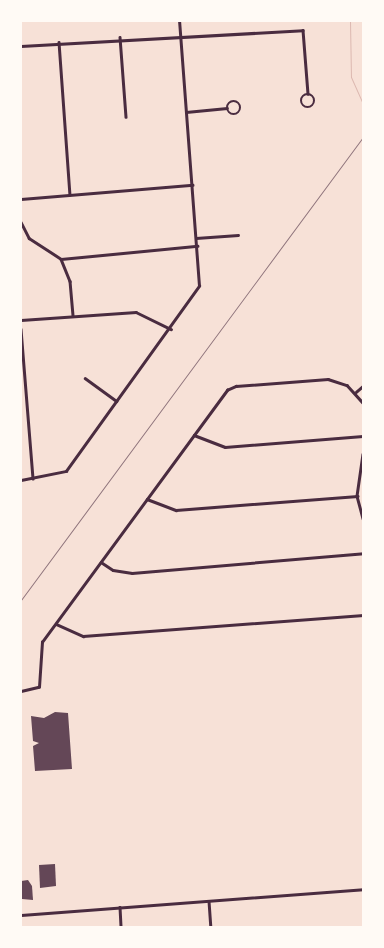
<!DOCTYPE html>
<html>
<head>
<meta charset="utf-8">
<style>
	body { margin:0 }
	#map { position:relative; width:384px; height:948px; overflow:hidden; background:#f7e1d7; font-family:"Open Sans",sans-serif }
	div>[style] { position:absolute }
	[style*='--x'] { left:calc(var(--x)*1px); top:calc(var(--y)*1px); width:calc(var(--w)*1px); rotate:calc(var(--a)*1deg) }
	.stream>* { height:1px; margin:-0.5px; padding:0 0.5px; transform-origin:0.5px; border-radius:0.5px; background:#dcb8b0 }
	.building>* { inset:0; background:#644757 }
	.minor>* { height:2.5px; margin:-1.25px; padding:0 1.25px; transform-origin:1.25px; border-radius:1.25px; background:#4a2c40 }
	.minor>.ring { margin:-1.25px; padding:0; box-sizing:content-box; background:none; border:2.5px solid #4a2c40; border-radius:50% }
	.tertiary>* { height:3px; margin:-1.5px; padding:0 1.5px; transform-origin:1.5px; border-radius:1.5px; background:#4a2c40 }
	.rail>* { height:1px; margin:-0.5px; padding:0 0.5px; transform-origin:0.5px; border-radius:0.5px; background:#8f747c }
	span { translate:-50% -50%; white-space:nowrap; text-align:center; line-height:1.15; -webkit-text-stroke:4px #fffaf5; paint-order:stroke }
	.frame { position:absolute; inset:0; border:22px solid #fffaf5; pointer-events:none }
</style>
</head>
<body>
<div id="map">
	<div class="stream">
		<i style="--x:350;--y:21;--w:56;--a:89"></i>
		<i style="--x:351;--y:77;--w:30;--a:66"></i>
	</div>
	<div class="building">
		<i style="clip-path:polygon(55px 712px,68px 713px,72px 769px,35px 771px,33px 746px,39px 743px,33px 741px,31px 716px,44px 718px)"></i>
		<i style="clip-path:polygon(55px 864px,56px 886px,40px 888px,39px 865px)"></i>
		<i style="clip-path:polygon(28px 880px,32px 886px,33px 900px,22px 899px,21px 881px)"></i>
	</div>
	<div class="minor">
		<i style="--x:120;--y:37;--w:80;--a:85.7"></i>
		<i style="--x:59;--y:42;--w:153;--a:85.9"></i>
		<i style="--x:21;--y:46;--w:282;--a:-3.2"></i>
		<i style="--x:303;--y:30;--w:64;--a:85.5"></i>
		<i class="ring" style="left:301px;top:94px;width:11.5px;height:11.5px"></i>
		<i class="ring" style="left:227px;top:101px;width:11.5px;height:11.5px"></i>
		<i style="--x:186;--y:112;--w:41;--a:-5.6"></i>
		<i style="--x:21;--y:199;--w:172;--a:-4.7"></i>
		<i style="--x:21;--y:222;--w:18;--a:63"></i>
		<i style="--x:29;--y:238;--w:38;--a:33"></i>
		<i style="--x:61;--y:259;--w:24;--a:68"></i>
		<i style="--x:70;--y:281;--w:35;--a:85"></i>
		<i style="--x:196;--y:238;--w:42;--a:-4.1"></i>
		<i style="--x:61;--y:259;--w:137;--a:-5.5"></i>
		<i style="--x:21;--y:320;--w:115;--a:-4"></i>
		<i style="--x:136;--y:312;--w:39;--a:26"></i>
		<i style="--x:21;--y:329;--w:150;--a:85.4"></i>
		<i style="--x:85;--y:378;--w:39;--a:36"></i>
		<i style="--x:356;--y:392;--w:9;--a:-41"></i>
		<i style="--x:194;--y:435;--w:33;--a:21"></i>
		<i style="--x:225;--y:447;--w:138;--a:-4.6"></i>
		<i style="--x:363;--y:454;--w:42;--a:98.1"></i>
		<i style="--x:357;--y:496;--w:23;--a:75"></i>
		<i style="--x:21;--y:480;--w:46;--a:-11.3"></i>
		<i style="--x:66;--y:471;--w:228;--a:-54.3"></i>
		<i style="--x:199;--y:286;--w:266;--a:-94.3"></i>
		<i style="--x:147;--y:499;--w:31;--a:21"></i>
		<i style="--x:176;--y:510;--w:182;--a:-4.4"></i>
		<i style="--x:101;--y:562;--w:14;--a:34"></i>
		<i style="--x:113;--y:570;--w:19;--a:9"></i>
		<i style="--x:132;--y:573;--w:232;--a:-4.9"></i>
		<i style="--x:56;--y:624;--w:30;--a:24"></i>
		<i style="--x:83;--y:636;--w:281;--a:-4.3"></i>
		<i style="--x:21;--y:691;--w:18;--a:-13"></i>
		<i style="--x:39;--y:687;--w:45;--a:-86.2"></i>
		<i style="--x:42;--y:642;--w:313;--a:-53.7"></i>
		<i style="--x:227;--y:390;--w:10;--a:-24"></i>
		<i style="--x:236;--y:386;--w:92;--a:-4.4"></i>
		<i style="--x:328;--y:379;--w:20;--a:18"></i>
		<i style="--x:347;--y:385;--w:24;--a:48"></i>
		<i style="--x:209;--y:901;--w:26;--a:86"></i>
		<i style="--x:120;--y:907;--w:20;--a:87"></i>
	</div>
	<div class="tertiary">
		<i style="--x:21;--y:915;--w:343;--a:-4.3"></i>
	</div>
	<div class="rail">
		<i style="--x:21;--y:600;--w:576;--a:-53.55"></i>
	</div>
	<div class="frame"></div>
</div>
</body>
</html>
